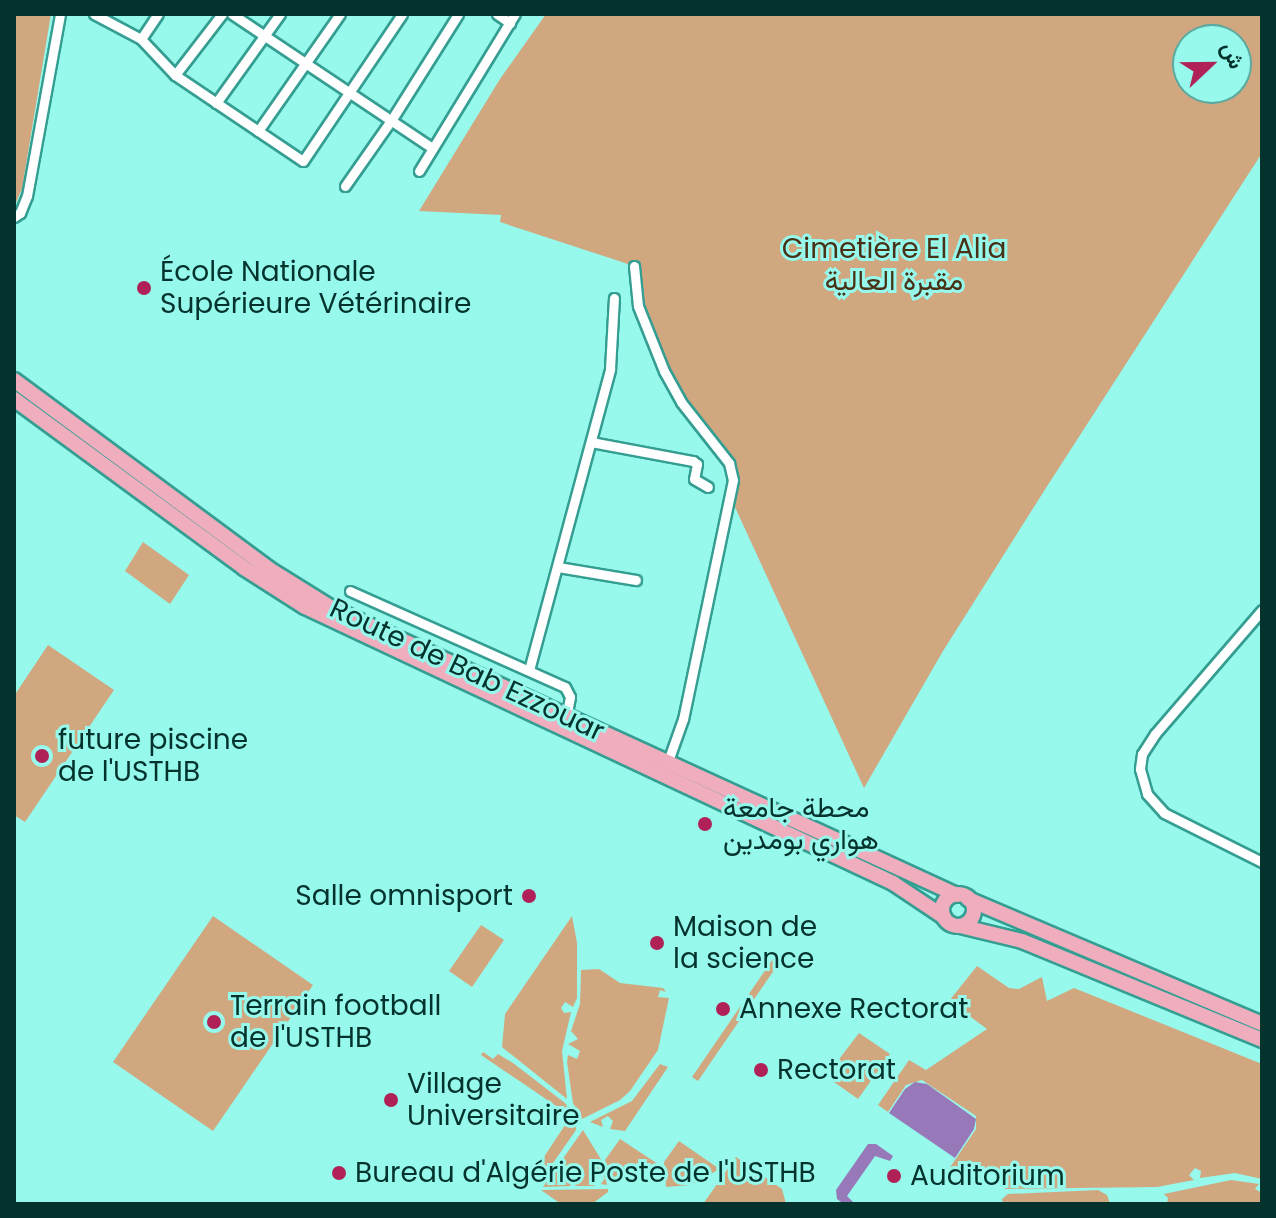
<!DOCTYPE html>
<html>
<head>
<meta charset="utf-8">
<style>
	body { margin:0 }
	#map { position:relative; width:1276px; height:1218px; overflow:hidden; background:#96f9ec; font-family:Poppins,Vazirmatn,sans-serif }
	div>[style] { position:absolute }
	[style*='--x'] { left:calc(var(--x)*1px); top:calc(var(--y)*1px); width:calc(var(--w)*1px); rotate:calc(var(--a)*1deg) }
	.green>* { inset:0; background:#d1a780 }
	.water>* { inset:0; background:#9779ba }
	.roads { filter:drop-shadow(2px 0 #359e92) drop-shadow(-2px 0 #359e92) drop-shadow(0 2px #359e92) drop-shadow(0 -2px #359e92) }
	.street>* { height:9px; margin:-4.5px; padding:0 4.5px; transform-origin:4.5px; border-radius:4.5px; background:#fff }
	.primary>* { height:14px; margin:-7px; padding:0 7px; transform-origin:7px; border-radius:7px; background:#efadbe }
	.primary>.ring { margin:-7px; padding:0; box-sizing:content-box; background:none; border:14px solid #efadbe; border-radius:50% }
	.dots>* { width:22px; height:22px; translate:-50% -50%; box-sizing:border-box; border:4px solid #96f9ec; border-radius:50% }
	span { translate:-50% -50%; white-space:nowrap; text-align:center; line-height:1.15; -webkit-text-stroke:6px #96f9ec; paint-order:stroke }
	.park-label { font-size:28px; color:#493118 }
	.poi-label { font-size:28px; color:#04322d }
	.left { translate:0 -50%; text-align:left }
	.right { translate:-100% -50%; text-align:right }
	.street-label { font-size:28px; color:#04322d }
	.frame { position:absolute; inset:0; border:16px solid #04322d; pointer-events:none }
	.north { position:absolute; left:1172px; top:24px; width:80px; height:80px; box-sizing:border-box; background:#96f9ec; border:2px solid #5ca9a0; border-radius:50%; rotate:68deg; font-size:22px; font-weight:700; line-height:32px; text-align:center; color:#04322d }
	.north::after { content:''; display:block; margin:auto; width:28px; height:36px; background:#b02157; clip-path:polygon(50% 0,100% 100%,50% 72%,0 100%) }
</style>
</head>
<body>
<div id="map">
	<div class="green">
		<i style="clip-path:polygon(14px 14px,51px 14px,22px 189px,14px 207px)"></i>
		<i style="clip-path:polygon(evenodd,546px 14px,1262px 14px,1262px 153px,1044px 491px,943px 651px,864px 788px,734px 505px,737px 479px,677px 393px,639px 299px,634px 266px,500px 222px,501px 215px,419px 211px,500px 79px,546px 14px,1188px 40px,1236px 40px,1236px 88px,1188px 88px,1188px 40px)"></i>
		<i style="clip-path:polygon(143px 542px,189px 575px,170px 604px,125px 571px)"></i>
		<i style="clip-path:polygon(48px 645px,114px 690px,25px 822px,14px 815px,14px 696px)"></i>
		<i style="clip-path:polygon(213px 916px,313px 985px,213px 1131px,113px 1062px)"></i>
		<i style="clip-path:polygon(572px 916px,577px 943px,577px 998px,573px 1007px,565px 1002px,561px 1008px,564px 1013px,571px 1012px,562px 1051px,567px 1099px,502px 1047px,505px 1014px)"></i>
		<i style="clip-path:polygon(481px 925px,504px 940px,472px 987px,449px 971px)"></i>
		<i style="clip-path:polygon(777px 953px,783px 957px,698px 1081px,692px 1077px)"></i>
		<i style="clip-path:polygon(977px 966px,1009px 988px,1019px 989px,1042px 977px,1047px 1001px,1074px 988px,1262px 1064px,1262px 1179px,1235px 1173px,1200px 1178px,1201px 1171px,1195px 1168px,1189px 1175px,1194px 1180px,1157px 1187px,1005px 1189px,1004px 1180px,997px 1184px,994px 1181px,997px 1176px,994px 1171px,986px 1172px,987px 1181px,983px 1182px,949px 1169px,976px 1129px,976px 1116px,922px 1080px,906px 1085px,888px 1112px,878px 1105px,909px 1060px,926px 1070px,987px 1029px,949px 1001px)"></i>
		<i style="clip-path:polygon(599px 969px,620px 983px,663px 988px,666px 992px,660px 990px,658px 997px,669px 998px,658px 1050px,630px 1091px,620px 1100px,582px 1119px,573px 1103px,567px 1062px,568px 1055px,577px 1059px,580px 1051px,568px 1044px,578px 1039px,571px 1031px,580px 1004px,581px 970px)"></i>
		<i style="clip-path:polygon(859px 1033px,890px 1054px,858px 1099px,834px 1082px,840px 1058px)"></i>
		<i style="clip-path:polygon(483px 1052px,493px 1059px,498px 1054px,513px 1063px,565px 1103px,576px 1119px,576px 1130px,544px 1176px,534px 1172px,571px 1116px,481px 1055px)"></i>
		<i style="clip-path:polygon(660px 1064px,668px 1067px,625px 1131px,610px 1129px,613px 1121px,608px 1116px,601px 1120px,603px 1127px,590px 1122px,632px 1101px)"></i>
		<i style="clip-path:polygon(583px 1130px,602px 1161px,607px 1185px,601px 1184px,605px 1178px,599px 1172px,593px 1176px,594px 1186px,575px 1186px,578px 1178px,574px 1177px,570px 1186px,543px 1187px)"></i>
		<i style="clip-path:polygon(620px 1139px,658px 1164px,611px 1184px,605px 1160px)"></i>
		<i style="clip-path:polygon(679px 1141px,718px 1168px,720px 1169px,690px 1185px,666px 1187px,664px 1162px)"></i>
		<i style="clip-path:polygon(736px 1157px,782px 1189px,786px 1204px,703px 1204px)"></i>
		<i style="clip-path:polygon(1231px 1180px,1259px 1184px,1255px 1189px,1262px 1193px,1262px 1204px,1167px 1204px,1168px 1198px,1164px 1194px)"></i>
		<i style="clip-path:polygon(608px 1189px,608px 1192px,592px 1204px,561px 1204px,541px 1190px)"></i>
		<i style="clip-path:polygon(1098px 1190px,1107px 1195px,1110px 1204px,1003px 1204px,1002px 1199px,1008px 1194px)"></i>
	</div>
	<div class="water">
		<i style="clip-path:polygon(915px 1082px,927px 1084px,976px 1119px,974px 1129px,955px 1158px,889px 1113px,905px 1089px)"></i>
		<i style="clip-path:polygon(868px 1144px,876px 1144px,893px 1156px,890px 1161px,875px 1156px,847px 1196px,855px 1204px,844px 1204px,837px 1199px,836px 1190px)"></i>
	</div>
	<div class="roads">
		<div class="street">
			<i style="--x:94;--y:14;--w:53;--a:28"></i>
			<i style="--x:141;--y:39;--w:50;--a:46.6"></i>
			<i style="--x:175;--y:75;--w:154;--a:33.9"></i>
			<i style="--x:303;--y:161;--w:177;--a:-56"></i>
			<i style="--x:232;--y:14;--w:241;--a:33.8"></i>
			<i style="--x:497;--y:14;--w:16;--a:35"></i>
			<i style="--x:141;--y:39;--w:30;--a:-56"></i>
			<i style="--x:175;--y:75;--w:77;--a:-52.4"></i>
			<i style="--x:216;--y:103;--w:110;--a:-54.3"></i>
			<i style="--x:258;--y:131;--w:143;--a:-55"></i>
			<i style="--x:419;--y:171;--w:184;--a:-58.6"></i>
			<i style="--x:345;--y:186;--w:82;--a:-55"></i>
			<i style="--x:392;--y:119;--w:124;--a:-57.8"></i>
			<i style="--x:14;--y:217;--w:7;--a:-34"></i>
			<i style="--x:20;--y:213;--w:18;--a:-68"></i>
			<i style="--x:27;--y:196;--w:185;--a:-79.7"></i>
			<i style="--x:634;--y:266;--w:40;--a:84.3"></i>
			<i style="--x:638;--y:306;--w:70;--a:68.2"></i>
			<i style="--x:664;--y:371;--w:35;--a:61"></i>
			<i style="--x:681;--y:402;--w:78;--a:51.8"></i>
			<i style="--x:729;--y:463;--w:17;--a:77"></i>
			<i style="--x:733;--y:480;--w:244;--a:101.8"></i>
			<i style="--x:683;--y:719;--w:48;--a:109.6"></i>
			<i style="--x:591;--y:442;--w:104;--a:10.6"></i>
			<i style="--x:693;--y:461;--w:5;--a:37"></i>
			<i style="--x:697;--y:464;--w:15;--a:101"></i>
			<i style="--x:694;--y:479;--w:16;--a:30"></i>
			<i style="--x:558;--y:567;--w:79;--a:9.5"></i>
			<i style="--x:350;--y:591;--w:235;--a:24.1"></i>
			<i style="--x:565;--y:687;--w:11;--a:63"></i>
			<i style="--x:570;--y:697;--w:20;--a:101"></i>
			<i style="--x:1262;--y:610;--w:164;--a:130.8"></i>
			<i style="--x:1155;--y:734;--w:24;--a:123"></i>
			<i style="--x:1142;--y:754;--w:15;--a:98"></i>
			<i style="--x:1140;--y:769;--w:26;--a:74"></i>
			<i style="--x:1147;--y:794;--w:25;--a:48"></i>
			<i style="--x:1164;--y:813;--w:110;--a:26.6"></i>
			<i style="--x:529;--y:670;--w:312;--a:-74.9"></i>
			<i style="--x:610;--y:369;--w:71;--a:-86.8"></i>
		</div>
		<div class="primary">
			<i style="--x:14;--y:380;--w:317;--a:36.5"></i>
			<i style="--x:269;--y:569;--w:72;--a:31.9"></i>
			<i style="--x:330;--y:607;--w:690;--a:24.67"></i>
			<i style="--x:14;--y:399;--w:285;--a:36.3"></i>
			<i style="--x:244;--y:568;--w:72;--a:32.6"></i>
			<i style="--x:305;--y:607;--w:650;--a:25.14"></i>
			<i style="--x:893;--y:883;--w:61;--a:33.7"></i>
			<i class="ring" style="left:942px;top:894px;width:18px;height:18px"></i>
			<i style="--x:968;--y:899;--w:319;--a:23"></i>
			<i style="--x:960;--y:926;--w:64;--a:13.6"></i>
			<i style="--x:1022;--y:941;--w:260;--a:22.4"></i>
		</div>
	</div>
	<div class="dots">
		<i style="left:144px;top:288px;background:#b02157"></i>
		<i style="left:42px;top:756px;background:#b02157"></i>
		<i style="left:705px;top:824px;background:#b02157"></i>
		<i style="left:529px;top:896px;background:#b02157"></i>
		<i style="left:657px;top:943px;background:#b02157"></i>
		<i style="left:723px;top:1009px;background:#b02157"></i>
		<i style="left:214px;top:1022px;background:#b02157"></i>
		<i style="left:761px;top:1070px;background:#b02157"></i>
		<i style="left:391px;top:1100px;background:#b02157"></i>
		<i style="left:339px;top:1173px;background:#b02157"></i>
		<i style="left:894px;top:1176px;background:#b02157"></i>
	</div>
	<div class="park-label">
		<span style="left:894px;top:265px">Cimetière El Alia<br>مقبرة العالية</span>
	</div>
	<div class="poi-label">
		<span class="left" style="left:160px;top:288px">École Nationale<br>Supérieure Vétérinaire</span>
		<span class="left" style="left:58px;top:756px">future piscine<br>de l'USTHB</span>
		<span class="left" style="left:723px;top:824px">محطة جامعة<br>هواري بومدين</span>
		<span class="right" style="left:513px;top:896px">Salle omnisport</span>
		<span class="left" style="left:673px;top:943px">Maison de<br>la science</span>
		<span class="left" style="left:230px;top:1022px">Terrain football<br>de l'USTHB</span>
		<span class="left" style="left:739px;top:1009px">Annexe Rectorat</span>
		<span class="left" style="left:777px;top:1070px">Rectorat</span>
		<span class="left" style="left:407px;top:1100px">Village<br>Universitaire</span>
		<span class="left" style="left:355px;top:1173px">Bureau d'Algérie Poste de l'USTHB</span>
		<span class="left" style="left:910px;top:1176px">Auditorium</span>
	</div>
	<div class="street-label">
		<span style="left:467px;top:670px;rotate:25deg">Route de Bab Ezzouar</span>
	</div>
	<div class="frame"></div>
	<div class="north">ش</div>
</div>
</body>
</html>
